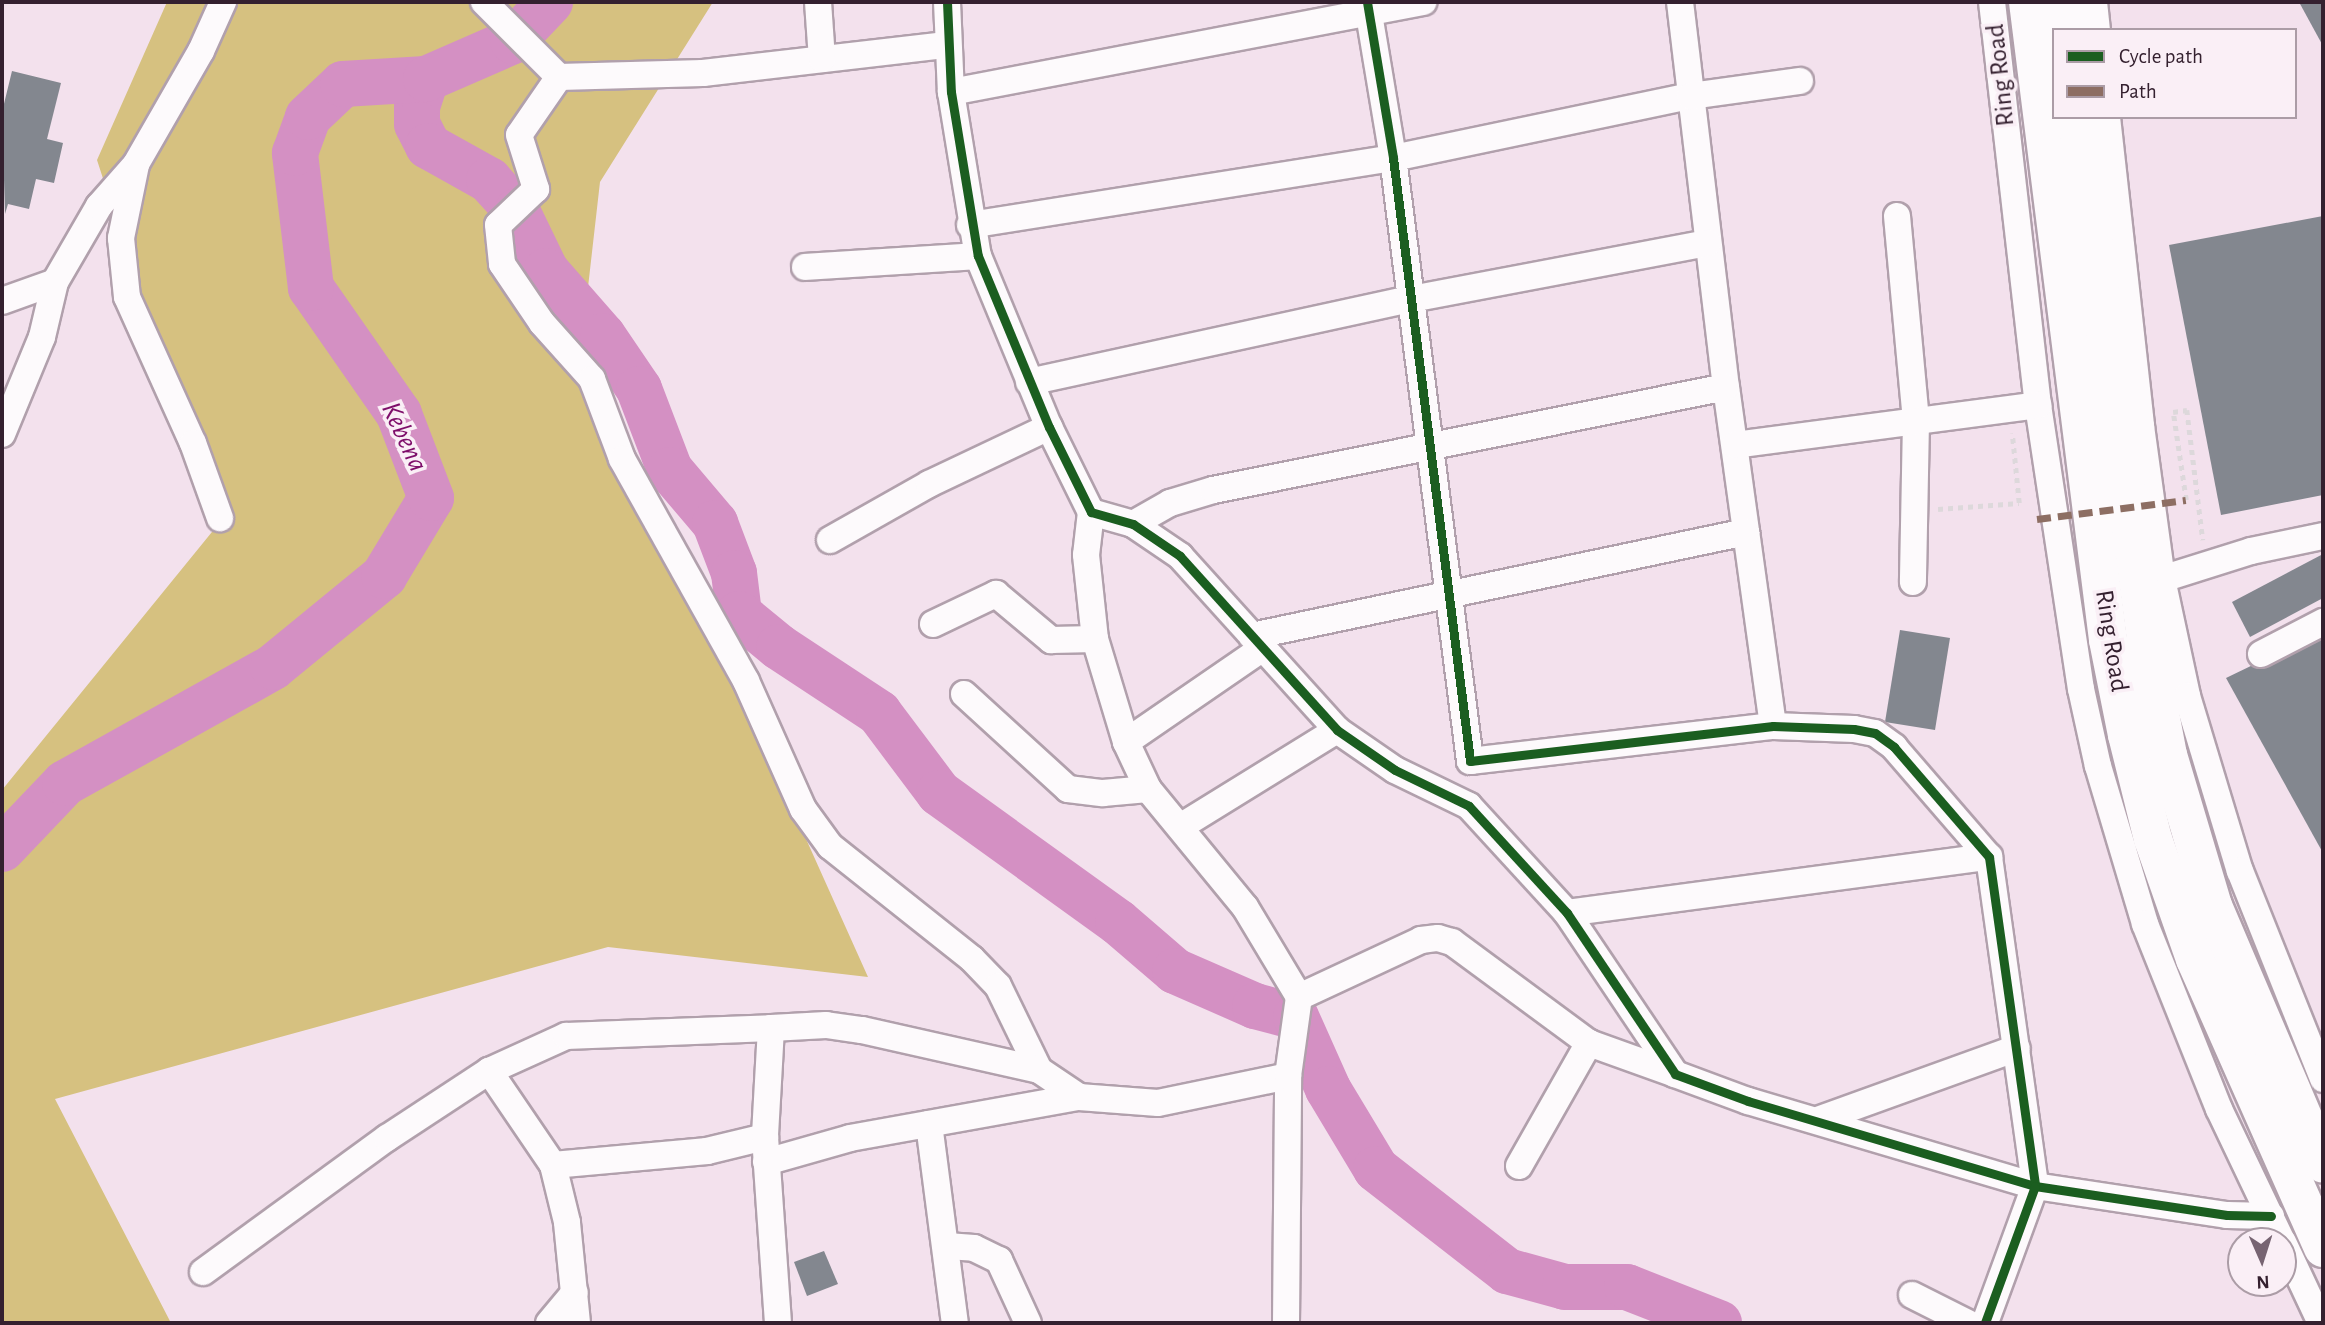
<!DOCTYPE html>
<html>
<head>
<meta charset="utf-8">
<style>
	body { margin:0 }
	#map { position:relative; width:2325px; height:1325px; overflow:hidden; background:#f3e1ed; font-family:"Alegreya Sans",sans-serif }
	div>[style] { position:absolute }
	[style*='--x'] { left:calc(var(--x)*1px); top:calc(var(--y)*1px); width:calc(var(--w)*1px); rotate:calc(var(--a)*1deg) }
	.forest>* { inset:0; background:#d6c180 }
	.river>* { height:46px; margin:-23px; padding:0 23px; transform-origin:23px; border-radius:23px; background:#d490c3 }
	.building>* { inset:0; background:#83878f }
	.path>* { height:4.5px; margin-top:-2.25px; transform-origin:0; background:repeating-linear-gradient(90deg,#ddd8db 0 5px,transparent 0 10px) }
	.roads { filter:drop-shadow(2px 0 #b1a0ac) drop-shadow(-2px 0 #b1a0ac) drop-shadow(0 2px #b1a0ac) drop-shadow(0 -2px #b1a0ac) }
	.minor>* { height:26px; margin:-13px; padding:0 13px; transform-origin:13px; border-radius:13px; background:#fdfafc }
	.highway>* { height:38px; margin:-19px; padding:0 19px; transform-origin:19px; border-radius:19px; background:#fdfafc }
	.quiet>* { height:7px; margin-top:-3.5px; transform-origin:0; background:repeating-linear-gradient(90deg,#8d6e63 0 14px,transparent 0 21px) }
	.cycleway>* { height:9px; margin:-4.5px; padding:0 4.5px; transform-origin:4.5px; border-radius:4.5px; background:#1b5e20 }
	span { translate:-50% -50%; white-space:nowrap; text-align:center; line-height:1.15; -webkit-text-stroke:7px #faeff6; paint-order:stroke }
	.street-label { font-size:26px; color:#34202f }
	.water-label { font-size:28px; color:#7e0e6a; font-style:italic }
	.frame { position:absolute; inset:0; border:4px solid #34202f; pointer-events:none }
	.legend { position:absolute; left:2052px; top:28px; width:245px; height:91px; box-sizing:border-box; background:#faeff6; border:2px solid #ab9ca6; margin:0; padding:9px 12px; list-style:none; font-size:21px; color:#34202f }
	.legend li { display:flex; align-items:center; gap:14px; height:35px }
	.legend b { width:35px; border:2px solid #ab9ca6 }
	.north { position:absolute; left:2227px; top:1227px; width:70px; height:70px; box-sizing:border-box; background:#faeff6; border:2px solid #ab9ca6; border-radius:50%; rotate:177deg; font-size:19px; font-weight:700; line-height:28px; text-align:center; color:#34202f }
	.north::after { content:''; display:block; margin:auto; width:24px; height:32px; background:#776472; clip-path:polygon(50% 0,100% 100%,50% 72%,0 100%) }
</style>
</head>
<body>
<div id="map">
	<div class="forest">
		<i style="clip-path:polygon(167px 2px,713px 2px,600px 182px,582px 340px,868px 977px,608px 947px,55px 1099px,171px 1323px,2px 1323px,2px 790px,216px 527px,97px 160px)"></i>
	</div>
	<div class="river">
		<i style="--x:426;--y:79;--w:28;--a:108"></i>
		<i style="--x:417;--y:106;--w:18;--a:90"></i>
		<i style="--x:417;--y:124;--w:25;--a:63"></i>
		<i style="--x:428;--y:146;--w:70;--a:29.1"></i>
		<i style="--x:489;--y:180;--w:42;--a:47.9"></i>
		<i style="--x:517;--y:211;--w:67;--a:64.2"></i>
		<i style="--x:546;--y:271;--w:86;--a:48.8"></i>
		<i style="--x:603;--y:336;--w:64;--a:55.8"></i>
		<i style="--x:639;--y:389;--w:87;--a:69.1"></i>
		<i style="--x:670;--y:470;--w:70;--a:49.7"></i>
		<i style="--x:715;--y:523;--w:53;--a:69.2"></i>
		<i style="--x:734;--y:573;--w:41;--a:83"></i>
		<i style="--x:739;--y:614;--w:52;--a:39.5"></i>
		<i style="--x:779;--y:647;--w:120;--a:33.4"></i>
		<i style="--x:879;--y:713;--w:100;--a:53.1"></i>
		<i style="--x:939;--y:793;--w:221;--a:35.8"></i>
		<i style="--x:1118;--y:922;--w:75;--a:40.7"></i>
		<i style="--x:1175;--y:971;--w:87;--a:23.6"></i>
		<i style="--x:1255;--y:1006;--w:42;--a:15"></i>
		<i style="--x:1296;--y:1017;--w:79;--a:66"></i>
		<i style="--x:1328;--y:1089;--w:93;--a:59"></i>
		<i style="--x:1376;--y:1169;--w:166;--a:37.9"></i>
		<i style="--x:1507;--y:1271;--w:60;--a:15.4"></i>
		<i style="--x:1565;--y:1287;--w:62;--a:0"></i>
		<i style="--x:1627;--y:1287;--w:99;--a:21.4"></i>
		<i style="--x:2;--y:849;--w:91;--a:-46.3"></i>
		<i style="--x:65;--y:783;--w:238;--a:-29.1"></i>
		<i style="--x:273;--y:667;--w:144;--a:-39.3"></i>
		<i style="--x:384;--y:576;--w:91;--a:-58.9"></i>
		<i style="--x:431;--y:498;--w:90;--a:-110.9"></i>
		<i style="--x:399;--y:414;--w:154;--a:-124.9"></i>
		<i style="--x:311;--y:288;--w:136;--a:-96.8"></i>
		<i style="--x:295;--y:153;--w:38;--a:-70"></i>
		<i style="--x:308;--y:117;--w:48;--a:-43.3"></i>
		<i style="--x:343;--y:84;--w:83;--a:-3.4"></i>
		<i style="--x:426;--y:79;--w:95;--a:-23.6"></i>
		<i style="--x:513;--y:41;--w:54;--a:-46.5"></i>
	</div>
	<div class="building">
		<i style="clip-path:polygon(2299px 2px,2323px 2px,2323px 46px)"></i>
		<i style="clip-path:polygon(12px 71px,61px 83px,47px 139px,63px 143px,54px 183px,36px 179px,29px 209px,8px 204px,5px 214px,2px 112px)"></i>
		<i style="clip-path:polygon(2323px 216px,2323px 495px,2221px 515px,2169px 245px)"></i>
		<i style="clip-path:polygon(2323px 554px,2323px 598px,2250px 637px,2232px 602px)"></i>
		<i style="clip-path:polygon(1900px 630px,1950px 638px,1935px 730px,1885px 722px)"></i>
		<i style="clip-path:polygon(2323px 631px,2323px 853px,2226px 678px)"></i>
		<i style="clip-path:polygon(824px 1251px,838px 1284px,807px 1296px,794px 1262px)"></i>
	</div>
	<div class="path">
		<i style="--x:2186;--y:500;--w:89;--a:-98.4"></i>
		<i style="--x:2173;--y:412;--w:14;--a:-8"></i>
		<i style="--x:2187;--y:410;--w:131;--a:83"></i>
		<i style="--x:1938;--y:509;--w:81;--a:-4.2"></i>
		<i style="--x:2019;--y:503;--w:70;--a:-95.7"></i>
	</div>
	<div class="roads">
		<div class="minor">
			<i style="--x:484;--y:2;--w:106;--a:45"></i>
			<i style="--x:559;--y:77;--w:144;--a:-1.6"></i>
			<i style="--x:703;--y:73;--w:245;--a:-6.6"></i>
			<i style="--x:818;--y:2;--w:57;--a:86"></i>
			<i style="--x:947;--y:2;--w:90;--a:87.5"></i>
			<i style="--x:951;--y:92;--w:166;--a:80.7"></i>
			<i style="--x:978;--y:256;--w:185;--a:67.5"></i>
			<i style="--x:1049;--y:427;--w:95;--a:63.7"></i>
			<i style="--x:1091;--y:512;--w:44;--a:15.9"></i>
			<i style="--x:1133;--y:524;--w:57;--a:34.2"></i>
			<i style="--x:1180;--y:556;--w:234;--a:47.9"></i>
			<i style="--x:1337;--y:730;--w:70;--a:34.6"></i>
			<i style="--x:1395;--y:770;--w:82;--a:25.9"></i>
			<i style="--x:1469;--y:806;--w:145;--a:47.5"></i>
			<i style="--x:1567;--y:913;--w:194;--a:56.1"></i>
			<i style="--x:1675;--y:1074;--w:78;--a:20.3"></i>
			<i style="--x:1748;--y:1101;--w:299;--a:16.5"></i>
			<i style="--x:2035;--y:1186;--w:194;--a:8.6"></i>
			<i style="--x:2227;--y:1215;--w:44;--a:1.3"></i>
			<i style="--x:1367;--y:2;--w:158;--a:80.5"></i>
			<i style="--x:1393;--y:158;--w:608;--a:82.72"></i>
			<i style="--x:1470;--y:761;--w:305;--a:-6.6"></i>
			<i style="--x:1773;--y:726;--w:81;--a:2.1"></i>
			<i style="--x:1854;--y:729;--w:21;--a:11"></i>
			<i style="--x:1875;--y:733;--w:24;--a:36"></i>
			<i style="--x:1894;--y:747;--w:145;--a:49.2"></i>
			<i style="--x:1989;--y:857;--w:332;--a:82"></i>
			<i style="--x:2035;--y:1186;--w:146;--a:110.1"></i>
			<i style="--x:1680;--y:2;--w:388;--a:83.2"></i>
			<i style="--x:1726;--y:387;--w:342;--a:82.1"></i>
			<i style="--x:1992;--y:2;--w:406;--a:83.5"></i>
			<i style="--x:2038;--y:405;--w:287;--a:81.4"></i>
			<i style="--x:2081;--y:689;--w:79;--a:77.6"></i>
			<i style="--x:2098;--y:766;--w:165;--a:73.4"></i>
			<i style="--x:2145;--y:924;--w:199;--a:68.2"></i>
			<i style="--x:2219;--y:1109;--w:146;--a:64.5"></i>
			<i style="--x:2094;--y:2;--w:28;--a:84"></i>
			<i style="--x:559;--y:77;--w:70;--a:124.6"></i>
			<i style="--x:519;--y:135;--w:57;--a:72.5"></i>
			<i style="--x:536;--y:189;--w:52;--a:136.5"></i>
			<i style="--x:498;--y:225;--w:39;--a:84"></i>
			<i style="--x:502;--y:264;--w:71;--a:55.9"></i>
			<i style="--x:542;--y:323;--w:75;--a:48.2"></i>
			<i style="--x:592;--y:379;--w:85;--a:69.4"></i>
			<i style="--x:622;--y:459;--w:254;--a:60.8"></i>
			<i style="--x:746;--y:681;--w:140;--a:66"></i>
			<i style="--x:803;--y:809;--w:46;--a:53.9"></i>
			<i style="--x:830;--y:846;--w:181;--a:38.5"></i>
			<i style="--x:972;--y:959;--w:37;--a:46"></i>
			<i style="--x:998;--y:986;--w:93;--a:64"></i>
			<i style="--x:951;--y:92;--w:481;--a:-10.8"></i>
			<i style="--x:2107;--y:117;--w:311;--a:83.7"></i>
			<i style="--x:2141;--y:426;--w:154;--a:82.2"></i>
			<i style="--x:2162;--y:579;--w:120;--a:77.9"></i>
			<i style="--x:2187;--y:696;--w:183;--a:73.2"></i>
			<i style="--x:2240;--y:871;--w:224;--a:68.2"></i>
			<i style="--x:136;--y:165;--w:75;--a:101.6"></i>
			<i style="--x:121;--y:238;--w:59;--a:84.2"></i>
			<i style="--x:127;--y:297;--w:160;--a:65.7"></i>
			<i style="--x:193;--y:443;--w:80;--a:70.2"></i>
			<i style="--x:1897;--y:216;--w:206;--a:84.7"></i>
			<i style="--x:1916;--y:421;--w:161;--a:91.1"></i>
			<i style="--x:970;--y:225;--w:428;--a:-9"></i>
			<i style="--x:1393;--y:158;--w:303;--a:-11.8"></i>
			<i style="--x:1690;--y:96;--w:111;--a:-7.8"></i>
			<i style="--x:805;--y:267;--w:173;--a:-3.6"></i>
			<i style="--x:2;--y:301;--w:56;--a:-19.7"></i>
			<i style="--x:1029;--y:382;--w:391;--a:-12.3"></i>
			<i style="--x:1411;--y:299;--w:302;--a:-10.7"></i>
			<i style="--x:2;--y:434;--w:105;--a:-67.6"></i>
			<i style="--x:42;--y:337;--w:57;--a:-76.7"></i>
			<i style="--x:55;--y:282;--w:88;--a:-59.9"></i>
			<i style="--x:99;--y:206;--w:56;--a:-48.6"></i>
			<i style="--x:136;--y:164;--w:130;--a:-60.1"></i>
			<i style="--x:201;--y:51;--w:54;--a:-65.8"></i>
			<i style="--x:1735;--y:445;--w:306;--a:-7.5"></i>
			<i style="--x:1091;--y:512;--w:43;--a:96.6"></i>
			<i style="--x:1086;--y:555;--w:84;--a:83.9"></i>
			<i style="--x:1095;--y:639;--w:108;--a:73.2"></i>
			<i style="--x:1126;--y:742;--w:52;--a:64.9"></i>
			<i style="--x:1148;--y:789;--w:153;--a:50.6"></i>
			<i style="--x:1245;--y:907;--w:105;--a:59"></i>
			<i style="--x:1299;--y:997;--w:135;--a:-25"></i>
			<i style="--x:1421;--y:940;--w:17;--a:-7"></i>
			<i style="--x:1438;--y:938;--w:15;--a:16"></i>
			<i style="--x:1452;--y:942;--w:170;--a:36.4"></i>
			<i style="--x:1589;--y:1043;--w:91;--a:19.8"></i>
			<i style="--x:1133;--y:524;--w:43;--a:-29.6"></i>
			<i style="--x:1170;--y:503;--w:45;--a:-16.8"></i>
			<i style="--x:1213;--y:490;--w:523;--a:-11.35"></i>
			<i style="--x:830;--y:540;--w:114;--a:-29.5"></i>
			<i style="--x:929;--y:484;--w:133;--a:-25.4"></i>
			<i style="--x:2162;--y:579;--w:93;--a:-17.5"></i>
			<i style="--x:2251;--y:551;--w:74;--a:-11.8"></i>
			<i style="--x:933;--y:624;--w:70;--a:-25.5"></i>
			<i style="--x:996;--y:594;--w:72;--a:39.9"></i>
			<i style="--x:1051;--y:640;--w:44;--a:-1.3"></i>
			<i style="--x:1252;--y:636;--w:505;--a:-11.89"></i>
			<i style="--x:2261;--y:654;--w:70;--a:-27.3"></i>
			<i style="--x:964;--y:694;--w:141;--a:42.4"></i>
			<i style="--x:1068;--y:789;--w:35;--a:7"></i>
			<i style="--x:1103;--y:793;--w:45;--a:-5.1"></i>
			<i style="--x:1126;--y:742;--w:166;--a:-34.5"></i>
			<i style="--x:1180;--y:827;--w:185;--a:-31.7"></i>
			<i style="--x:1567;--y:913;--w:426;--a:-7.6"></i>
			<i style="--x:771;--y:1028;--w:55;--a:-3.1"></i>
			<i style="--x:826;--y:1025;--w:36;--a:8"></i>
			<i style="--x:862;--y:1030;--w:181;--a:12.7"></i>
			<i style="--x:1039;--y:1070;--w:48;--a:34"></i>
			<i style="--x:1079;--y:1097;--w:79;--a:4.3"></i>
			<i style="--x:1158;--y:1103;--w:133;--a:-11.7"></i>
			<i style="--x:1820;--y:1119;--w:209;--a:-19.8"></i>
			<i style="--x:929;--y:1124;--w:201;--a:82.6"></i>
			<i style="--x:766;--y:1162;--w:87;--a:-15.9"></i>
			<i style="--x:850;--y:1138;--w:233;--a:-10.2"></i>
			<i style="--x:553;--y:1165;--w:155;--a:-5.2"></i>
			<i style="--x:707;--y:1151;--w:60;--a:-13.6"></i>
			<i style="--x:1519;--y:1166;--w:142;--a:-60.4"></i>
			<i style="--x:2283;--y:1242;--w:89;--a:64.9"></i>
			<i style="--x:947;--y:1246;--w:27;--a:4"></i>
			<i style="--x:974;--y:1248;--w:28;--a:26"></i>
			<i style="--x:999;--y:1260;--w:69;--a:65.3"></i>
			<i style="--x:203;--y:1272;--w:228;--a:-36.1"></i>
			<i style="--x:387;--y:1138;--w:122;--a:-33.3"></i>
			<i style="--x:1912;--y:1295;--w:63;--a:26.6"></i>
			<i style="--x:549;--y:1323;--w:40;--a:-50"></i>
			<i style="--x:577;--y:1323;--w:101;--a:-95.7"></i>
			<i style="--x:567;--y:1222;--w:59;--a:-103.8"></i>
			<i style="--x:553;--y:1165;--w:114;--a:-124.2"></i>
			<i style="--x:489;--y:1071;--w:85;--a:-24.4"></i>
			<i style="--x:566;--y:1036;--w:205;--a:-2.2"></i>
			<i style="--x:771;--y:1028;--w:109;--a:93.2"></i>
			<i style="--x:765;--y:1137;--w:186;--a:86"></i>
			<i style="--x:1286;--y:1323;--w:247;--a:-89.5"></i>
			<i style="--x:1288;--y:1076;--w:80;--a:-82.1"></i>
		</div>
		<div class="highway">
			<i style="--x:2028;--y:2;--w:643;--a:82.85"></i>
			<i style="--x:2108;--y:640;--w:97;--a:78.7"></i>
			<i style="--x:2127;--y:735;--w:107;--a:76"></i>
			<i style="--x:2153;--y:839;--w:127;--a:70.7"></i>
			<i style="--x:2195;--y:959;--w:316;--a:66.1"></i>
			<i style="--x:2063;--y:2;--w:28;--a:84"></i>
			<i style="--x:2077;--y:117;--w:528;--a:82.48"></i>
			<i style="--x:2146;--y:640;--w:117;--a:79.2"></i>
			<i style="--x:2168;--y:755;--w:158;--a:73.4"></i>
			<i style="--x:2213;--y:906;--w:280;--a:66.9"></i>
		</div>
	</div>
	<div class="quiet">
		<i style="--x:2037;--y:519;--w:150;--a:-7.3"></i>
	</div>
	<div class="cycleway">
		<i style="--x:947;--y:2;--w:90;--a:87.5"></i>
		<i style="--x:951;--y:92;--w:166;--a:80.7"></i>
		<i style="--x:978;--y:256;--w:185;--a:67.5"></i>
		<i style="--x:1049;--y:427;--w:95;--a:63.7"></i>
		<i style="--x:1091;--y:512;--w:44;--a:15.9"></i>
		<i style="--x:1133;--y:524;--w:57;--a:34.2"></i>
		<i style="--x:1180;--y:556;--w:234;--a:47.9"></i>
		<i style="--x:1337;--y:730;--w:70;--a:34.6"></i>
		<i style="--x:1395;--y:770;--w:82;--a:25.9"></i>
		<i style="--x:1469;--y:806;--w:145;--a:47.5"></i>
		<i style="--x:1567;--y:913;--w:194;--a:56.1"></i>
		<i style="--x:1675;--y:1074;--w:78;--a:20.3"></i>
		<i style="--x:1748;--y:1101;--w:299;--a:16.5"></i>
		<i style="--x:2035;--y:1186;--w:194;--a:8.6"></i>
		<i style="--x:2227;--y:1215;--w:44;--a:1.3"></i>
		<i style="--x:1367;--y:2;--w:158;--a:80.5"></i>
		<i style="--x:1393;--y:158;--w:608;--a:82.72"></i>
		<i style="--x:1470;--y:761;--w:305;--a:-6.6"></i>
		<i style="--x:1773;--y:726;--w:81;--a:2.1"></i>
		<i style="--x:1854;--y:729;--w:21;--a:11"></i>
		<i style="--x:1875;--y:733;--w:24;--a:36"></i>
		<i style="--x:1894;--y:747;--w:145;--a:49.2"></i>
		<i style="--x:1989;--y:857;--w:332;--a:82"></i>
		<i style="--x:2035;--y:1186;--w:146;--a:110.1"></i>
	</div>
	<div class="street-label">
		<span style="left:2001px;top:75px;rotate:-96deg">Ring Road</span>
		<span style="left:2111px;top:641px;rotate:81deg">Ring Road</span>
	</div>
	<div class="water-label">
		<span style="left:404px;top:437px;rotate:65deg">Kebena</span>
	</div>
	<div class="frame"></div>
	<ul class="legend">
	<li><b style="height:9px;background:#1b5e20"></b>Cycle path</li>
	<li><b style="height:9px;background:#8d6e63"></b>Path</li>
	</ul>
	<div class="north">N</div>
</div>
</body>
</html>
